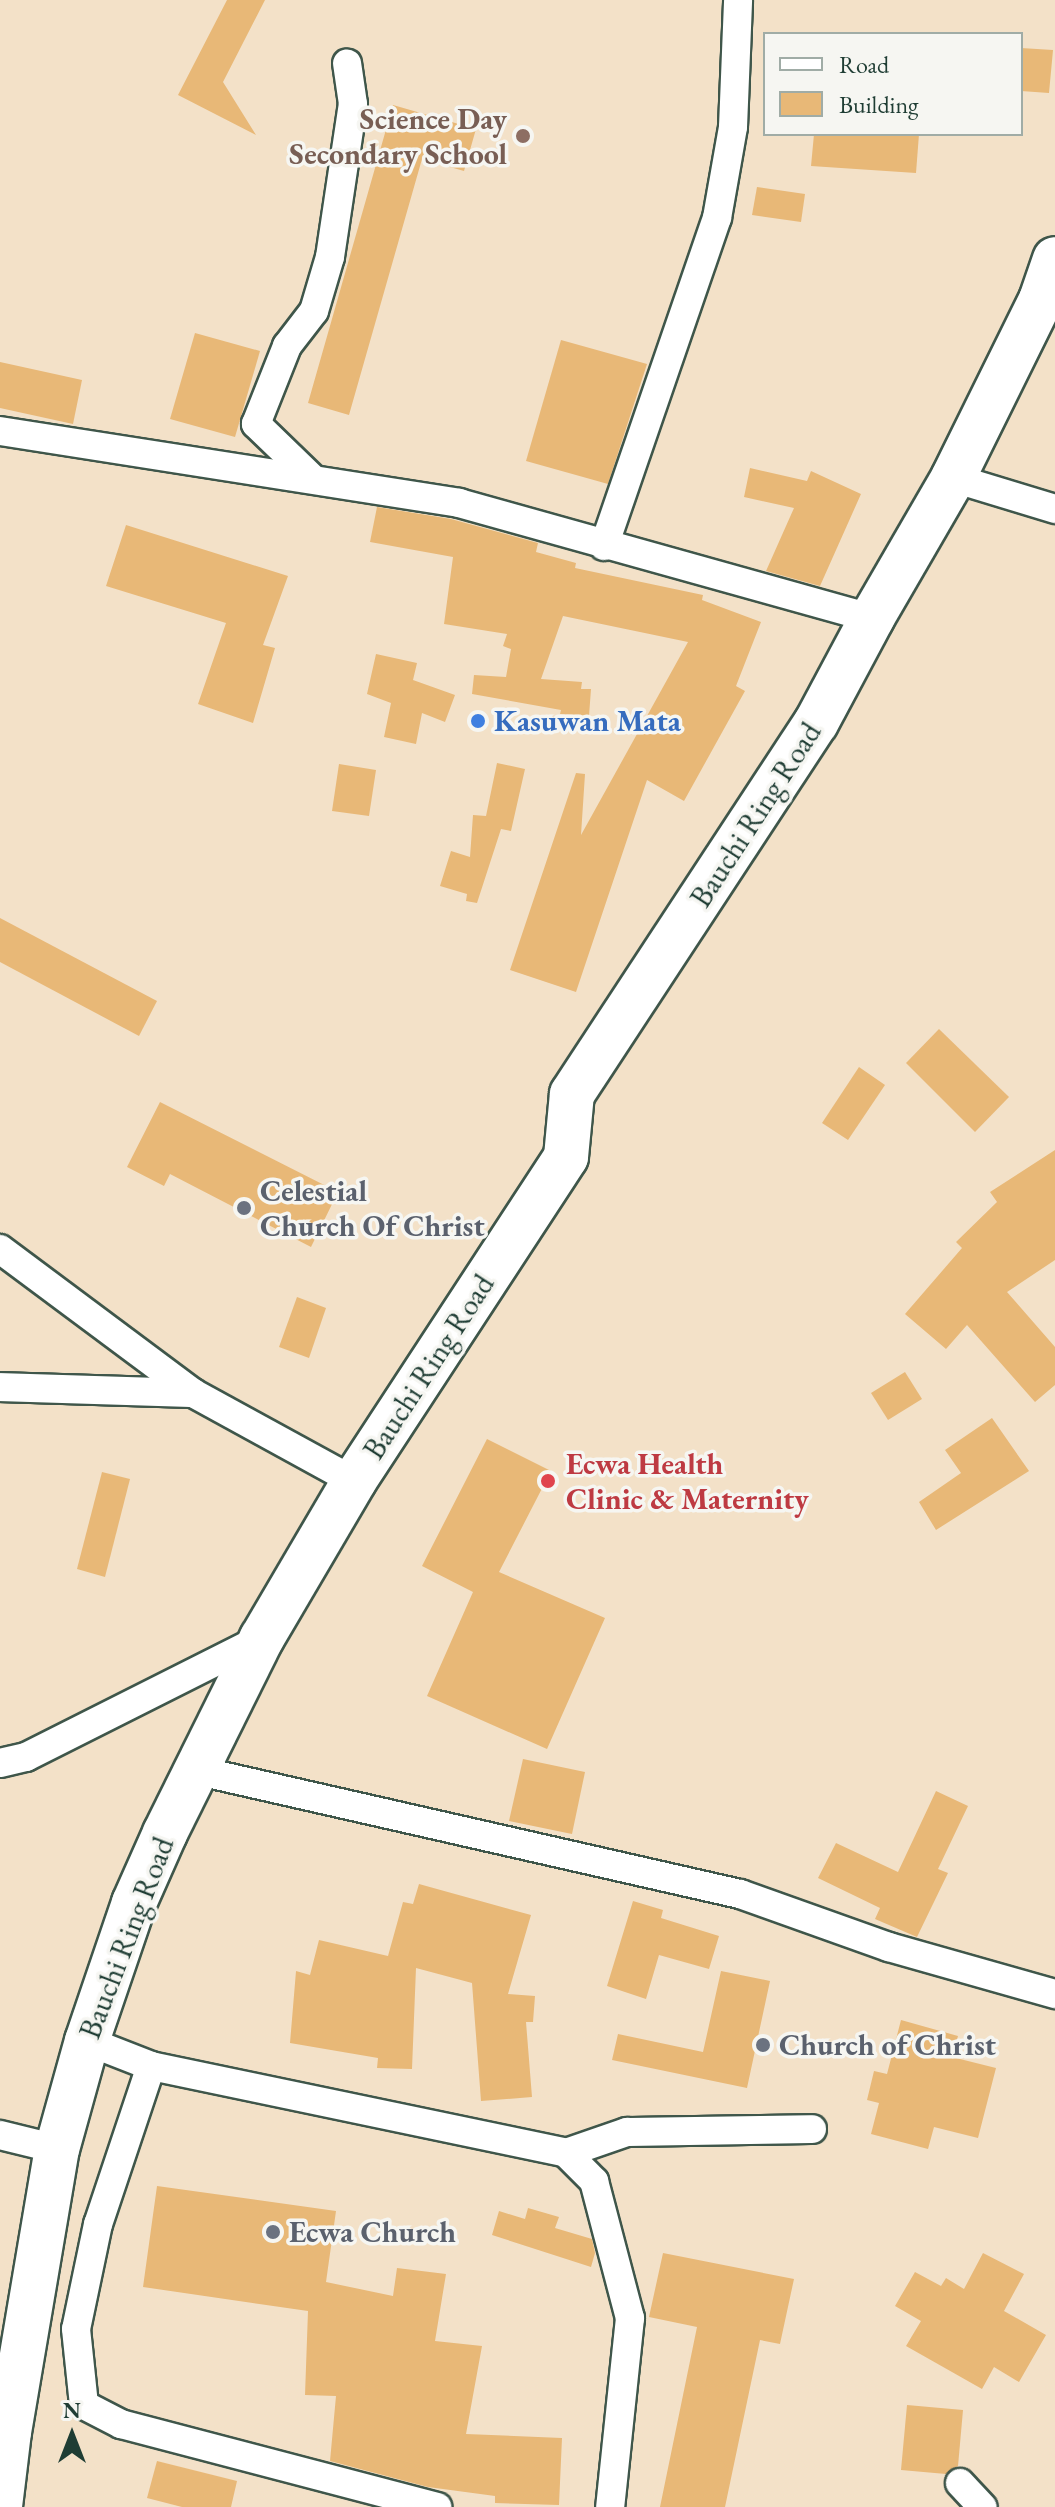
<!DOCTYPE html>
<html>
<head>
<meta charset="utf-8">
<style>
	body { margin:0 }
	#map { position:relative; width:1055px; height:2507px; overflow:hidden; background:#f3e1c8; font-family:"EB Garamond",serif }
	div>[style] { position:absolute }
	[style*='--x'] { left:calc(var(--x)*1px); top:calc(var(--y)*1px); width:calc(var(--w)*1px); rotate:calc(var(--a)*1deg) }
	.building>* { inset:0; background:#e8b877 }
	.roads { filter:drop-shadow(2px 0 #3f564a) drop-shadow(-2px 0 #3f564a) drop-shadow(0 2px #3f564a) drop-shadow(0 -2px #3f564a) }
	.street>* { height:28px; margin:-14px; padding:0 14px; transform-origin:14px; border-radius:14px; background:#fff }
	.primary>* { height:44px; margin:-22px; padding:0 22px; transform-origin:22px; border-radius:22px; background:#fff }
	.dots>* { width:22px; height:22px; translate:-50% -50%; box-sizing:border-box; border:4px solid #f6f6f2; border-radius:50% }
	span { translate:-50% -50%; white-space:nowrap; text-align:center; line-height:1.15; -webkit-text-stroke:7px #f6f6f2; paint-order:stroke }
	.education-label { font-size:30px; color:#785e54; font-weight:700 }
	.right { translate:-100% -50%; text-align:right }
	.shop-label { font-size:30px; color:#366cbe; font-weight:700 }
	.left { translate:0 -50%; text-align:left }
	.street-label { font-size:30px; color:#1f3d34 }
	.worship-label { font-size:30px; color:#5b616d; font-weight:700 }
	.health-label { font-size:30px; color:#be3a42; font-weight:700 }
	.legend { position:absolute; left:763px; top:32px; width:260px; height:104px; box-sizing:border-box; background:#f6f6f2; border:2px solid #a0aca6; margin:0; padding:10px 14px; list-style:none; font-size:24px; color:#1f3d34 }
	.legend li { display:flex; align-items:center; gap:16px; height:40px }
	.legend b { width:40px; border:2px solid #a0aca6 }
	.north { position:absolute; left:32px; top:2395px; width:80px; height:80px; -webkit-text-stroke:6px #f6f6f2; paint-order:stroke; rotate:0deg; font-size:22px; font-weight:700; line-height:32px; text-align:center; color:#1f3d34 }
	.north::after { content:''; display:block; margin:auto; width:28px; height:36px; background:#1f3d34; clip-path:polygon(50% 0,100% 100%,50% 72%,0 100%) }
</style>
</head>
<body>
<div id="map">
	<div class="building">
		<i style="clip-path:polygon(227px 0,265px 0,223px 82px,256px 135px,178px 95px)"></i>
		<i style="clip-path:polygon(1021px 48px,1053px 50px,1049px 93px,1021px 91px)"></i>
		<i style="clip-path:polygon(393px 105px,476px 129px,464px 171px,422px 159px,349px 415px,308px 403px)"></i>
		<i style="clip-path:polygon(814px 134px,919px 134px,916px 173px,811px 166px)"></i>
		<i style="clip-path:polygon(757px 187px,805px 194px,801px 222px,752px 215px)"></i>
		<i style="clip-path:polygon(195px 333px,260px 351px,235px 437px,170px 419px)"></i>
		<i style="clip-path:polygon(561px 340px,647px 364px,608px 484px,526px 461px)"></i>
		<i style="clip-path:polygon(0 362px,82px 380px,73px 424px,0 408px)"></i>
		<i style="clip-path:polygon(750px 468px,807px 481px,811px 471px,861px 494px,820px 586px,766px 571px,794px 508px,744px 497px)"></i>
		<i style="clip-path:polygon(377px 507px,451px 519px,538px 543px,536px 552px,576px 563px,575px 568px,703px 595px,702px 600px,761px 622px,736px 686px,745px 691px,684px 801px,647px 780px,576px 992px,510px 970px,576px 773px,585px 774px,581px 835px,688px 642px,563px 616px,541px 679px,582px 682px,581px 689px,591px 689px,589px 716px,560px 714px,561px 710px,472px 694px,474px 675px,506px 677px,511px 649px,503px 646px,507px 634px,444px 624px,453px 557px,370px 542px)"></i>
		<i style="clip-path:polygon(126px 525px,288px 576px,263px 645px,275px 648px,253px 723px,198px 704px,226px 623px,106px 586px)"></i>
		<i style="clip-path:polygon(376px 654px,417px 663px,413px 680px,455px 695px,445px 722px,422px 713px,416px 744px,384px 737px,391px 703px,367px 694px)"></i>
		<i style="clip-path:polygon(497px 763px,525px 769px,511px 831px,501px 829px,477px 903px,466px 901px,467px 894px,440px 886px,451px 851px,470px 857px,473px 815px,486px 816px)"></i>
		<i style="clip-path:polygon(339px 764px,376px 770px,369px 816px,332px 811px)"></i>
		<i style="clip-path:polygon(0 918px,157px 1001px,139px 1036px,0 962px)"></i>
		<i style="clip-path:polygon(939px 1029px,1009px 1097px,975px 1132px,906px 1063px)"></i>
		<i style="clip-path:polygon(859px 1067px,885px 1085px,848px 1140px,822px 1123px)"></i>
		<i style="clip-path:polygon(160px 1102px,338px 1192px,311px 1247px,170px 1174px,164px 1186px,127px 1167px)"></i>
		<i style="clip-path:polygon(1055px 1150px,1055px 1260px,1007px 1292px,1055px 1347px,1055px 1385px,1035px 1402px,967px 1325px,946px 1349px,905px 1314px,962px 1248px,956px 1242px,997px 1202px,990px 1192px)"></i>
		<i style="clip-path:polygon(297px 1297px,326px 1308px,309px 1358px,279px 1347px)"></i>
		<i style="clip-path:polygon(905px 1372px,922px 1399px,888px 1420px,871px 1393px)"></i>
		<i style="clip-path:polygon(992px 1418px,1029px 1471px,936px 1530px,919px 1502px,961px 1473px,945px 1450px)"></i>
		<i style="clip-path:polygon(487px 1439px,551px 1471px,499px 1572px,605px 1618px,547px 1749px,427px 1696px,473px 1592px,422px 1566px)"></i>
		<i style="clip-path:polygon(102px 1472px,130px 1479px,105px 1577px,77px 1569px)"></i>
		<i style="clip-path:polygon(523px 1759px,585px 1772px,572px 1834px,509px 1821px)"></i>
		<i style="clip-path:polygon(936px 1791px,968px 1806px,938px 1869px,948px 1873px,917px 1937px,875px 1919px,880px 1908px,818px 1878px,836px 1843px,898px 1872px)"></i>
		<i style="clip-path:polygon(419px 1884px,531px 1915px,508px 1994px,535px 1996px,533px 2022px,526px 2022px,532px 2097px,481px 2101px,472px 1983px,416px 1968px,412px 2069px,377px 2068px,378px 2058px,290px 2043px,296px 1971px,310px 1975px,319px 1940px,388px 1956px,403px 1902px,413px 1904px)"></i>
		<i style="clip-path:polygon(633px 1901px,663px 1910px,661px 1918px,719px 1936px,709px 1969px,659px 1955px,646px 1999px,607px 1986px)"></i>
		<i style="clip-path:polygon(721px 1971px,770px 1981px,747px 2088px,612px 2060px,618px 2034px,703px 2052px)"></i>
		<i style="clip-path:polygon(901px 2020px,958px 2036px,952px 2057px,996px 2068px,978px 2138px,934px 2127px,928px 2149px,871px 2134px,879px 2103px,867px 2100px,874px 2071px,887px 2074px)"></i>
		<i style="clip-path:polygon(157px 2186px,336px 2211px,326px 2282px,393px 2296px,397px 2268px,446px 2274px,435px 2341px,482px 2346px,466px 2434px,562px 2438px,559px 2505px,495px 2503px,495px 2496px,428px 2487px,330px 2461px,336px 2396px,305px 2395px,308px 2311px,143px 2287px)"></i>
		<i style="clip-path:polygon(528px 2208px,559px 2217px,555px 2228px,592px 2239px,595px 2253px,591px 2267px,492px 2235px,499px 2211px,525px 2219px)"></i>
		<i style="clip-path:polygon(663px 2253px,794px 2279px,780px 2344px,760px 2340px,725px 2507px,660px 2507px,697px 2327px,649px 2317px)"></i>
		<i style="clip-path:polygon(983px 2253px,1024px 2274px,1004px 2311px,1046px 2335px,1019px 2382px,994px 2367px,982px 2389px,906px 2346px,921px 2321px,895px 2306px,915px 2272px,941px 2286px,946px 2278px,964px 2289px)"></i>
		<i style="clip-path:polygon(907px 2405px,963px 2410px,958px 2466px,946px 2474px,901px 2470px)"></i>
		<i style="clip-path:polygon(157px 2461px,237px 2481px,231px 2507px,182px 2507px,147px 2498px)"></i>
	</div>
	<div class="roads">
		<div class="street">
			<i style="--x:0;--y:431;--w:465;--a:8.9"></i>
			<i style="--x:459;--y:503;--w:429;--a:15.6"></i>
			<i style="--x:312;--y:478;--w:78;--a:-136"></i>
			<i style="--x:256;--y:424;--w:84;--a:-68.3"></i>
			<i style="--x:287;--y:346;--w:44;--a:-52.4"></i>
			<i style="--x:314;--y:311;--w:56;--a:-73.5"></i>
			<i style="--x:330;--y:257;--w:155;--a:-81.5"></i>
			<i style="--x:353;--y:104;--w:41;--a:-98.3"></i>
			<i style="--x:953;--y:478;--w:107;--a:16.9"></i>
			<i style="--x:604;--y:546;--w:347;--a:-71"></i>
			<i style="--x:717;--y:218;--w:92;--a:-80"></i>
			<i style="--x:733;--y:127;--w:127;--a:-87.7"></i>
			<i style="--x:0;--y:1249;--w:241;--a:36.7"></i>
			<i style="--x:193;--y:1393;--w:183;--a:28.7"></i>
			<i style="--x:0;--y:1387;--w:193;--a:1.8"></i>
			<i style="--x:0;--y:1763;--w:27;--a:-13"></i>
			<i style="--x:26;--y:1757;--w:263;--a:-26.7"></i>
			<i style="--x:199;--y:1771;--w:555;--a:12.81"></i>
			<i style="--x:740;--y:1894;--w:158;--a:19.6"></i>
			<i style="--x:889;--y:1947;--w:173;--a:15.8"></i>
			<i style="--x:87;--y:2041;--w:69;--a:21.3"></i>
			<i style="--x:151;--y:2066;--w:424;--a:11.8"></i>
			<i style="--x:566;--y:2153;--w:40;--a:45"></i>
			<i style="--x:594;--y:2181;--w:142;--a:75.3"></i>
			<i style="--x:630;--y:2318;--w:190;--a:96"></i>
			<i style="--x:151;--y:2066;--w:167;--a:108.5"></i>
			<i style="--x:98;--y:2224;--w:107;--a:101.8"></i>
			<i style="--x:76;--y:2329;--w:76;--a:84"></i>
			<i style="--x:84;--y:2405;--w:42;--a:27.2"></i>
			<i style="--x:121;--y:2424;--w:327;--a:14.7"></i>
			<i style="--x:0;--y:2135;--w:59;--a:13.8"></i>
			<i style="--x:566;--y:2153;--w:65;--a:-19"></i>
			<i style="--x:627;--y:2132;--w:185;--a:-0.9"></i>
			<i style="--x:960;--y:2483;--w:33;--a:47"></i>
		</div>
		<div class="primary">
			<i style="--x:0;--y:2506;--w:75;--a:-83.1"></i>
			<i style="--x:9;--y:2432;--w:287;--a:-80.4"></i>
			<i style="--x:57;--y:2149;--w:112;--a:-74.5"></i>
			<i style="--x:87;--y:2041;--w:146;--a:-71.2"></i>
			<i style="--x:134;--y:1903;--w:77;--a:-66.1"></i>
			<i style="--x:165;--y:1833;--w:218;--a:-63.6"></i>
			<i style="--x:262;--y:1638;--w:182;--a:-59.6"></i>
			<i style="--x:354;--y:1481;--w:387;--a:-56.8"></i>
			<i style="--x:566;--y:1157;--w:63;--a:-84.6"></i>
			<i style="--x:572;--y:1094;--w:444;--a:-56.7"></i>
			<i style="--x:816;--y:723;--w:119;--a:-61.9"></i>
			<i style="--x:872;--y:618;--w:162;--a:-59.9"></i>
			<i style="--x:953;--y:478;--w:199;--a:-63.7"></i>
			<i style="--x:1041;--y:300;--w:43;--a:-71.1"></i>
		</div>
	</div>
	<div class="dots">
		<i style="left:523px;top:136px;background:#8d6e63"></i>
		<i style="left:478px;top:721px;background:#3f7fe0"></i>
		<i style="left:244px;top:1208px;background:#6b7280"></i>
		<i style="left:548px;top:1481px;background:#e0444e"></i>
		<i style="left:763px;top:2045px;background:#6b7280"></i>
		<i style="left:273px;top:2232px;background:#6b7280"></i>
	</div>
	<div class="education-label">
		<span class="right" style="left:507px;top:136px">Science Day<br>Secondary School</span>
	</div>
	<div class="shop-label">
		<span class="left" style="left:494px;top:721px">Kasuwan Mata</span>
	</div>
	<div class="street-label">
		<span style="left:756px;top:815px;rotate:-57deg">Bauchi Ring Road</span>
		<span style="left:429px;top:1367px;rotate:-57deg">Bauchi Ring Road</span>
		<span style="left:127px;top:1938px;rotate:-69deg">Bauchi Ring Road</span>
	</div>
	<div class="worship-label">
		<span class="left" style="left:260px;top:1208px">Celestial<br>Church Of Christ</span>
		<span class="left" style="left:779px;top:2045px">Church of Christ</span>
		<span class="left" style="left:289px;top:2232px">Ecwa Church</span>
	</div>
	<div class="health-label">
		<span class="left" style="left:566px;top:1481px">Ecwa Health<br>Clinic &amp; Maternity</span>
	</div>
	<ul class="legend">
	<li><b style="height:10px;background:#fff"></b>Road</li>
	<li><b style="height:22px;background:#e8b877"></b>Building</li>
	</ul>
	<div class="north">N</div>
</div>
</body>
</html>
